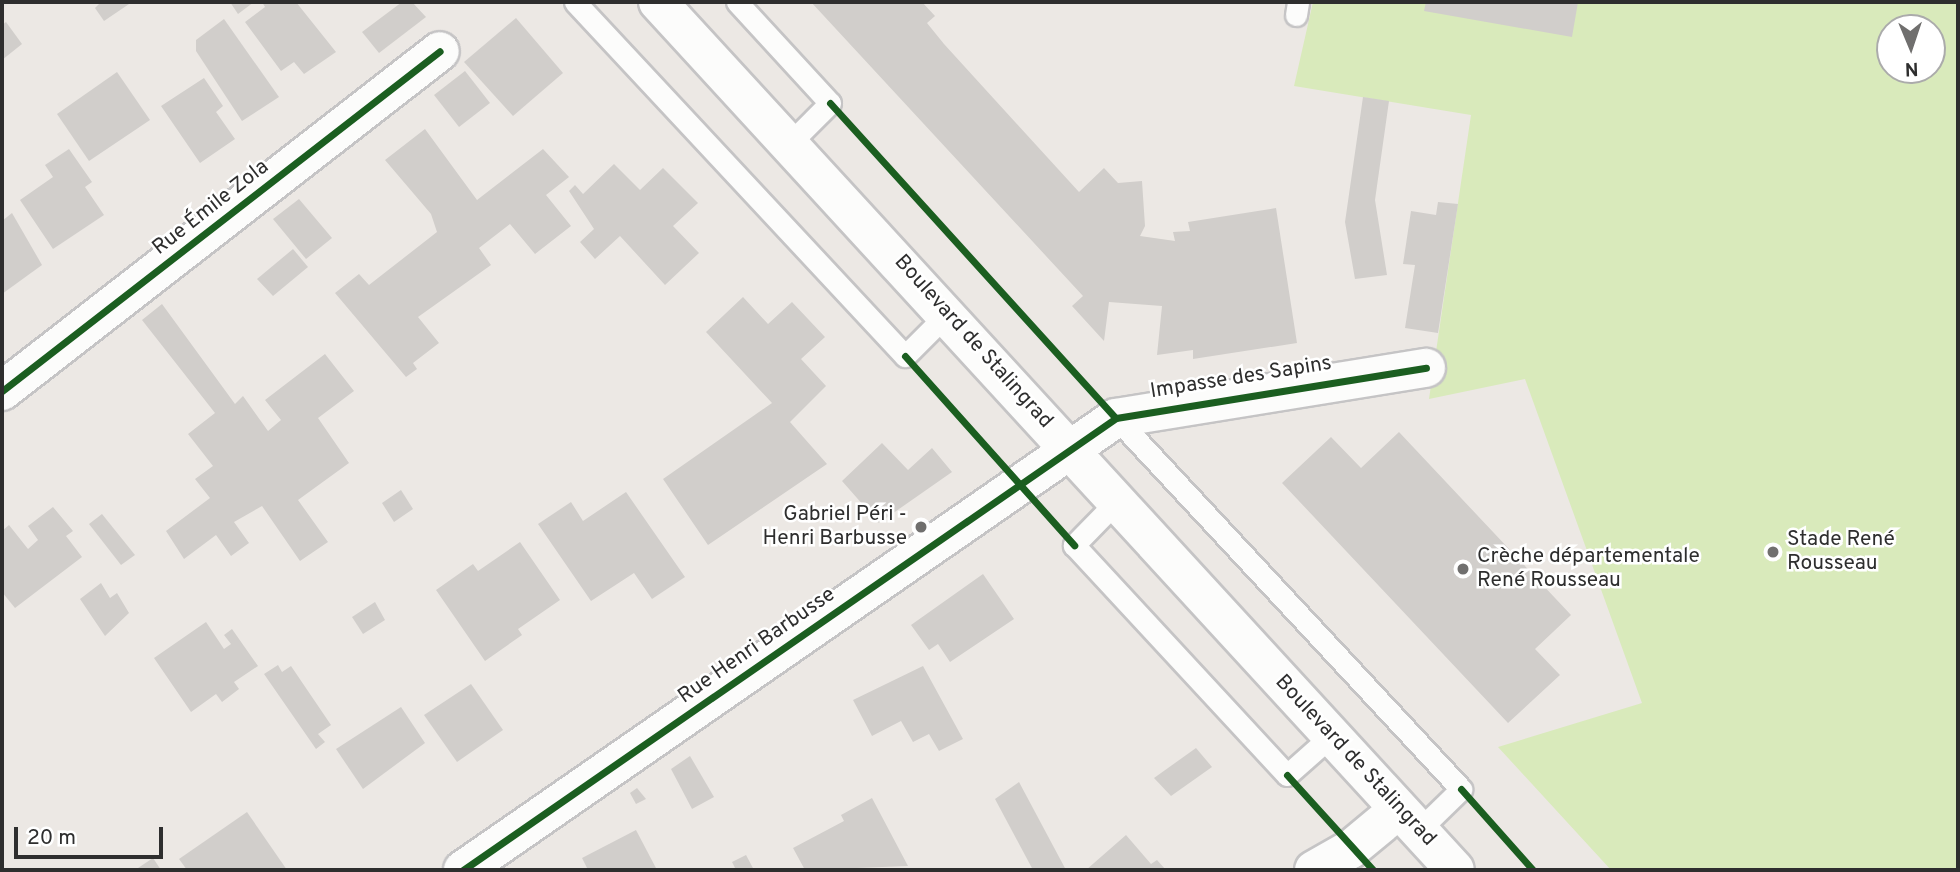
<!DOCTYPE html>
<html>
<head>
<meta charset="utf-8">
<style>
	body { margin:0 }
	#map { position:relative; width:1960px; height:872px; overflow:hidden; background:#ece8e4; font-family:Overpass,sans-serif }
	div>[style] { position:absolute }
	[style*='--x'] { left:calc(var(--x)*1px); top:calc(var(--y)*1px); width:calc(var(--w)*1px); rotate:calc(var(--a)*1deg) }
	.pitch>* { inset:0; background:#d9eabb }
	.building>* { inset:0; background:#d1cecb }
	.roads { filter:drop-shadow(2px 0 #c5c4c5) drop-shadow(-2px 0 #c5c4c5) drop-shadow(0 2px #c5c4c5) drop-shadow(0 -2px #c5c4c5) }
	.service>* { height:21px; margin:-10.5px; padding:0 10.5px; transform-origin:10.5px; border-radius:10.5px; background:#fcfcfb }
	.minor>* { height:38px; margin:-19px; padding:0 19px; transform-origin:19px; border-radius:19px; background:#fcfcfb }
	.secondary>* { height:38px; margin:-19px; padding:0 19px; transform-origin:19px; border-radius:19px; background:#fcfcfb }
	.cycleway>* { height:7px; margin:-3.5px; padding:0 3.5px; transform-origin:3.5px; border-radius:3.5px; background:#1b5e20 }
	.dots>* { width:19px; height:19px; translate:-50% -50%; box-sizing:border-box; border:4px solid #fff; border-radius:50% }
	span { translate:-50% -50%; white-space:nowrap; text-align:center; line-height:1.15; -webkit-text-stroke:5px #fff; paint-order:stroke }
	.street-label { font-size:21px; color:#2e2e2e }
	.poi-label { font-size:21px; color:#2e2e2e }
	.right { translate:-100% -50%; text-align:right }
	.left { translate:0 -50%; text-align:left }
	.frame { position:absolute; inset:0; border:4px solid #2e2e2e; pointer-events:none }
	.north { position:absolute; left:1876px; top:14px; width:70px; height:70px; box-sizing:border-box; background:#fff; border:2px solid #ababab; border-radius:50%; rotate:178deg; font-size:19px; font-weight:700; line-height:28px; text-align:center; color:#2e2e2e }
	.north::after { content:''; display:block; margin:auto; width:24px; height:32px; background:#706f6e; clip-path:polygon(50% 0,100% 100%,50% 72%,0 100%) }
	.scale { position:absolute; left:14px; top:827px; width:149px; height:32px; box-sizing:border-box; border:4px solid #2e2e2e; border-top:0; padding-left:9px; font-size:21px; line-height:24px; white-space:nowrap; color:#2e2e2e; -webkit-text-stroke:5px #fff; paint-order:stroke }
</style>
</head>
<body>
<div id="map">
	<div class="pitch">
		<i style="clip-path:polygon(evenodd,1313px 2px,1958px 2px,1958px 870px,1611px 870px,1498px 747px,1642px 703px,1525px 379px,1429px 399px,1471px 115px,1294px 86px,1313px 2px,1890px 28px,1932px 28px,1932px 70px,1890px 70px,1890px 28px)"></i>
	</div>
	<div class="building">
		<i style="clip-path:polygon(101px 2px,132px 2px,104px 21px,95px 8px)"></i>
		<i style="clip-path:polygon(230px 2px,254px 2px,238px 14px)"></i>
		<i style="clip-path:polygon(262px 2px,296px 2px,336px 52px,304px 74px,294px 62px,281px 71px,245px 22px,265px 7px)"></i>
		<i style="clip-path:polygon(402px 2px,412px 2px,426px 17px,379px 53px,362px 32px)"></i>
		<i style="clip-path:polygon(811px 2px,922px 2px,935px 16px,927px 23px,944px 44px,1079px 192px,1104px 168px,1118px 183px,1142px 181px,1145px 226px,1140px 236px,1175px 241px,1173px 232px,1190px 231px,1188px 222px,1276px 208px,1297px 343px,1193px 359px,1193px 350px,1157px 355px,1162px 306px,1109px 302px,1104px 341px,1072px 306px,1083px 296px)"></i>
		<i style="clip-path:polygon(1426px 2px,1578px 2px,1572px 37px,1424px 11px)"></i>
		<i style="clip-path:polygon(516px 18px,563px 73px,513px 116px,464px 62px)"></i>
		<i style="clip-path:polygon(224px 19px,279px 97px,242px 121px,196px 51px,196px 40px)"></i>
		<i style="clip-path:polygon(6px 22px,22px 44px,2px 60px,2px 25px)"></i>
		<i style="clip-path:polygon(465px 71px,490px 103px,459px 127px,434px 95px)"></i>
		<i style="clip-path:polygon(117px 72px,150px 120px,89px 161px,57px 114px)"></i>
		<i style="clip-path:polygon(204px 78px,223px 106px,216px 112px,235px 139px,200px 163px,161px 106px)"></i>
		<i style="clip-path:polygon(1363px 97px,1389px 101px,1375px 200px,1387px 275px,1355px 279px,1345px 222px)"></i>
		<i style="clip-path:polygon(425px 129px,477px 200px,543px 149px,569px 177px,546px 195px,571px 226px,535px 254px,510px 224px,479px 248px,491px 265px,418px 317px,439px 343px,413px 363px,417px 369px,406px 377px,335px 293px,359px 274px,369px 285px,437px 232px,431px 214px,385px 160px)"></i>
		<i style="clip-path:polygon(69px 149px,92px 182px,85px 187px,104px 215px,53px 249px,20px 200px,53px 177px,45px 165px)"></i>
		<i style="clip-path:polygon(614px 164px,640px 190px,663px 168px,698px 203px,673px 226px,699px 253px,665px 285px,620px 236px,595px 259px,580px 242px,594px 229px,569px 191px,575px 185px,583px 194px)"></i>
		<i style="clip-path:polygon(299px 199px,332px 238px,306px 259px,273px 219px)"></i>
		<i style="clip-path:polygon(1438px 202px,1458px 204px,1438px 333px,1405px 328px,1415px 265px,1403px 264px,1411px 211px,1436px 215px)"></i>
		<i style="clip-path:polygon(12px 213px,42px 265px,2px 294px,2px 221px)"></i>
		<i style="clip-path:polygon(293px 249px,308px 267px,273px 296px,257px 279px)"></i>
		<i style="clip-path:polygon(743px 297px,768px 324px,792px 302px,825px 337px,801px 359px,826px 386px,790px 422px,827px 464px,708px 545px,663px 479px,772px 403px,706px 332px)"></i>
		<i style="clip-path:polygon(162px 304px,235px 404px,243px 396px,268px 431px,281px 420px,265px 400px,325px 354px,354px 391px,318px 418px,349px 463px,298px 500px,328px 542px,300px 561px,262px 506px,234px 522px,249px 543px,231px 556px,216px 535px,184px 559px,166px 531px,210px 498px,195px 479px,213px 466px,188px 434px,215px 413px,142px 320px)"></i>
		<i style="clip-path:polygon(1399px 432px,1571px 615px,1535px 649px,1560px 675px,1508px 723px,1282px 483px,1331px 437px,1361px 468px)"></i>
		<i style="clip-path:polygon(882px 443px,908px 470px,932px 448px,952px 472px,879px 523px,842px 481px)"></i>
		<i style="clip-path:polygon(401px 490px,413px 509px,394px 522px,382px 503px)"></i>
		<i style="clip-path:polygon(626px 492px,685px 577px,652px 599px,634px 573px,591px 601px,538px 524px,571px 502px,583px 521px)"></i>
		<i style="clip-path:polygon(53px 507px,73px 531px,66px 536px,82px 557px,15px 608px,2px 592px,2px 531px,9px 525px,28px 549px,38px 540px,28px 526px)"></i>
		<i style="clip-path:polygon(102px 514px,135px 555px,121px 565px,89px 524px)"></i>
		<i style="clip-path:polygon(520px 542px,560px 600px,518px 629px,522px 635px,485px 661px,436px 590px,473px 564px,478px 571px)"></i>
		<i style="clip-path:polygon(983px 574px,1014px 619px,950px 662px,938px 644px,929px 650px,911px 625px)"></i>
		<i style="clip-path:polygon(101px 583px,110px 598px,117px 593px,129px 613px,105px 636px,80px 599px)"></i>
		<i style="clip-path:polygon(375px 602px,385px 620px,363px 634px,352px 617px)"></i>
		<i style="clip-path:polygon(206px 622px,224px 649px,231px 644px,224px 635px,232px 629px,258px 666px,234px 682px,239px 689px,222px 702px,216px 694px,191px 712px,154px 658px)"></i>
		<i style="clip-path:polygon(278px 665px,282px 672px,291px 666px,331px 725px,318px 734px,325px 742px,316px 749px,264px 674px)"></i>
		<i style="clip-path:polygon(923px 666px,963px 739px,939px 751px,929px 734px,913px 742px,901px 721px,872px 736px,853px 700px)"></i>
		<i style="clip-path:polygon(471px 684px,503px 730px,457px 762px,424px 715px)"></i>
		<i style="clip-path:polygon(401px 707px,425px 743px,363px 789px,336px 749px)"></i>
		<i style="clip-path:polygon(1196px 748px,1212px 767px,1171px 796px,1154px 778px)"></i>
		<i style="clip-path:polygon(690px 756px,714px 797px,692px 809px,671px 769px)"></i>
		<i style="clip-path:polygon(1019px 782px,1066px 870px,1033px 870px,995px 799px)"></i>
		<i style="clip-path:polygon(637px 788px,646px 799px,636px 804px,630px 793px)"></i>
		<i style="clip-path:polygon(872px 798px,908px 866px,805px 870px,793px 848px,844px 821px,841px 815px)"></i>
		<i style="clip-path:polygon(247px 812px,287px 870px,187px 870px,179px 859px)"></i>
		<i style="clip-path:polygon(636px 830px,657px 870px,588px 870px,582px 858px)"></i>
		<i style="clip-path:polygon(1126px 835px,1151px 864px,1157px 860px,1166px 870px,1086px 870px)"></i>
		<i style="clip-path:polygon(746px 855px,754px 870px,736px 870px,732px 862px)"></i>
		<i style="clip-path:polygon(153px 858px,161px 870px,135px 870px)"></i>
	</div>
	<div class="roads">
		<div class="service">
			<i style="--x:575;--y:2;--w:484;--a:47"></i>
			<i style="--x:905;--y:356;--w:61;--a:-45"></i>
			<i style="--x:737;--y:2;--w:137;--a:47.4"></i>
			<i style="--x:830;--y:103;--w:57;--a:135"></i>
			<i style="--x:1296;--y:15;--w:13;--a:-81"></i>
			<i style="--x:1116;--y:418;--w:507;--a:47.08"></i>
			<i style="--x:1461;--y:789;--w:60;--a:135.7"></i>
			<i style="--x:1117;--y:501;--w:62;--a:134.3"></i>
			<i style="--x:1074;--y:545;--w:313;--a:47.2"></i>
			<i style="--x:1287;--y:775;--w:59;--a:-41.6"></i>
		</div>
		<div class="minor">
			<i style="--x:2;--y:391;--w:554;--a:-37.82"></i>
			<i style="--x:463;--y:870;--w:794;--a:-34.69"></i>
			<i style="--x:1116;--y:418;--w:314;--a:-9.2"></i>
			<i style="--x:1314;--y:870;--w:43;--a:-29.6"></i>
			<i style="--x:1351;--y:849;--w:61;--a:-39.7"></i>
		</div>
		<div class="secondary">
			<i style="--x:658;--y:2;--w:1178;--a:47.44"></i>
		</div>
	</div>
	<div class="cycleway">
		<i style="--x:830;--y:103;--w:425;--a:47.8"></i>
		<i style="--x:905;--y:356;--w:254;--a:48.2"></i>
		<i style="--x:2;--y:391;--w:554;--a:-37.82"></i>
		<i style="--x:1287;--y:775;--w:128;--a:47.8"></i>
		<i style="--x:1461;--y:789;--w:108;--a:48.4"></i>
		<i style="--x:463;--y:870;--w:794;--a:-34.69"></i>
		<i style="--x:1116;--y:418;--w:314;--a:-9.2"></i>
	</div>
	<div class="dots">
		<i style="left:921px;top:527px;background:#706f6e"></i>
		<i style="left:1773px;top:552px;background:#706f6e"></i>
		<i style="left:1463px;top:569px;background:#706f6e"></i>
	</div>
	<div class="street-label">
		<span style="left:211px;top:208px;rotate:-38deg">Rue Émile Zola</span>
		<span style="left:973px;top:342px;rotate:48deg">Boulevard de Stalingrad</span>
		<span style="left:1241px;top:378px;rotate:-9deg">Impasse des Sapins</span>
		<span style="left:757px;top:646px;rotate:-35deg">Rue Henri Barbusse</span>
		<span style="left:1355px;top:761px;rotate:47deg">Boulevard de Stalingrad</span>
	</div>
	<div class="poi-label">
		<span class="right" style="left:907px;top:527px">Gabriel Péri -<br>Henri Barbusse</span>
		<span class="left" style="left:1787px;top:552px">Stade René<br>Rousseau</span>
		<span class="left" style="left:1477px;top:569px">Crèche départementale<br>René Rousseau</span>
	</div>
	<div class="frame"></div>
	<div class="north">N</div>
	<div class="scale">20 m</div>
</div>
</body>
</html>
